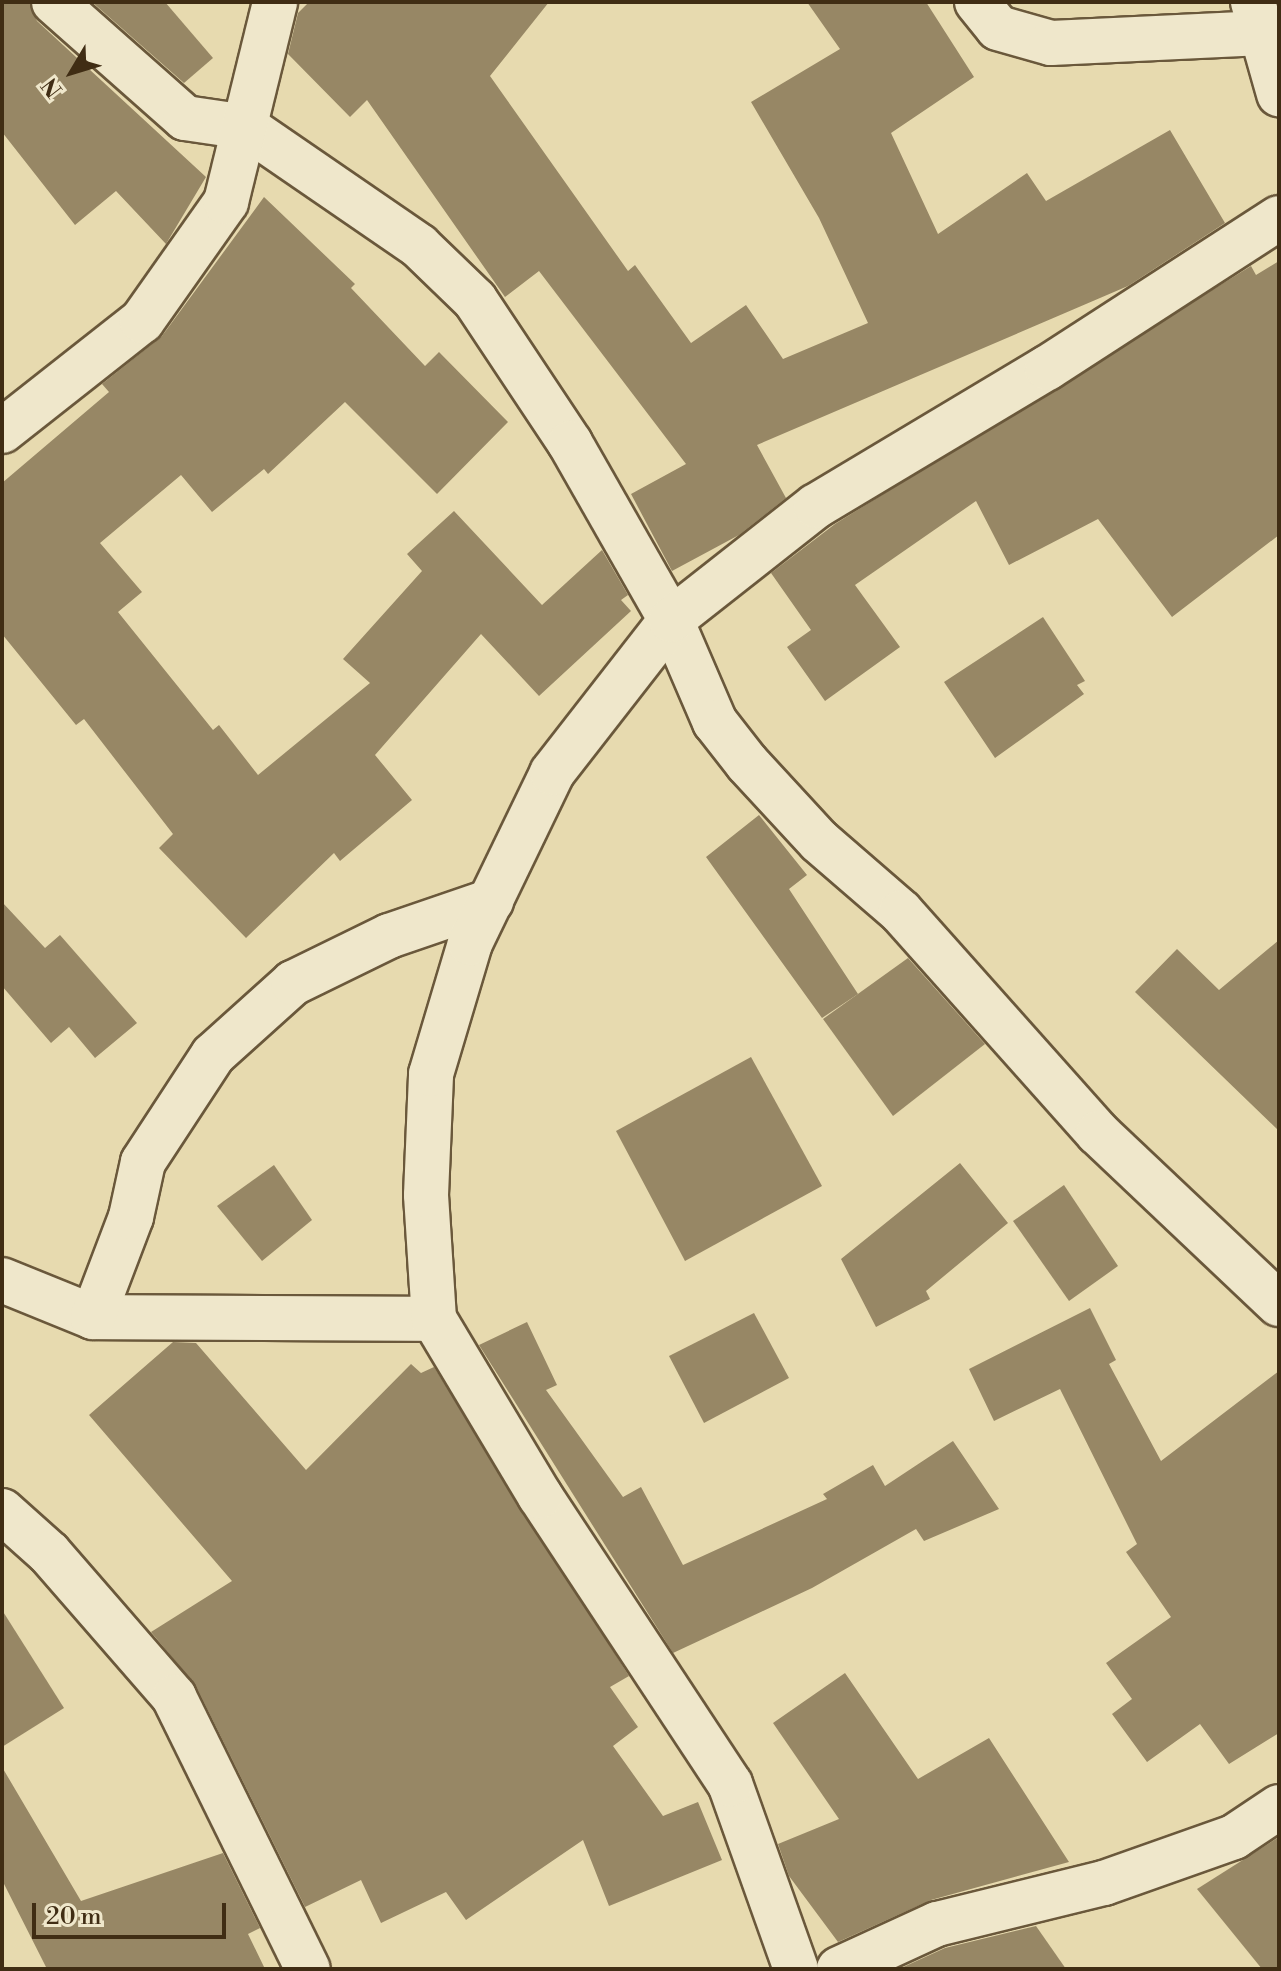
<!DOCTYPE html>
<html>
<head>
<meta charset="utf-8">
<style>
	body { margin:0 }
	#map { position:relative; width:1281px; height:1971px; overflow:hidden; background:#e7daaf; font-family:"Libre Bodoni",serif }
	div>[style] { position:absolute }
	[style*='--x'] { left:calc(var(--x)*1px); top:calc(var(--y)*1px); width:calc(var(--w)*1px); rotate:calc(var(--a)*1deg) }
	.building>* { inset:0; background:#978765 }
	.roads { filter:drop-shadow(2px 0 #6a583b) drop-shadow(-2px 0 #6a583b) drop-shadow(0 2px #6a583b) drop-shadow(0 -2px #6a583b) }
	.street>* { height:44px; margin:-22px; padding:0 22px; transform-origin:22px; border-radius:22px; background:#efe7cb }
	span { translate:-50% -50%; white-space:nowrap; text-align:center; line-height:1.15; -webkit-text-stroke:8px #efe7cb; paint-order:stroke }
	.frame { position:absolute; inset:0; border:4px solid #402d14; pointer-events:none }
	.north { position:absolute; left:32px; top:32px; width:80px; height:80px; -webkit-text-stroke:6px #efe7cb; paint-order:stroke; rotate:232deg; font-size:22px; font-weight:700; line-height:32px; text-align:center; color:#402d14 }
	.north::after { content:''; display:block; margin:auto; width:28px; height:36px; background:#402d14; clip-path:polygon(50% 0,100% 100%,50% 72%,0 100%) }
	.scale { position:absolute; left:32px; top:1903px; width:194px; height:36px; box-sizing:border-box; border:4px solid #402d14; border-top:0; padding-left:10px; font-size:24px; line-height:28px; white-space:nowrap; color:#402d14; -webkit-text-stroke:6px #efe7cb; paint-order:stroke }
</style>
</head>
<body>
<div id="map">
	<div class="building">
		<i style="clip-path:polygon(2px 2px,30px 2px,37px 21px,206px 177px,166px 244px,116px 191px,75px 225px,2px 132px)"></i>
		<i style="clip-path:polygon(92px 2px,165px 2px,213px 58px,184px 83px)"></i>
		<i style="clip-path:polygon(309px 2px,549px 2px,490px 76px,628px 271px,635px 265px,691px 343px,746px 305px,783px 359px,868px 323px,819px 218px,751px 102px,840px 49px,807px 2px,926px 2px,974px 77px,891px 133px,938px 234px,1027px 173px,1046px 201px,1170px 130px,1225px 223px,1128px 286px,757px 445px,786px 498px,739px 535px,672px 571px,631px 494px,686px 464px,539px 271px,505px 297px,367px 100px,350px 117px,288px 54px,298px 13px)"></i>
		<i style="clip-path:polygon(264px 197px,355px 284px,351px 288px,425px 366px,439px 352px,508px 422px,437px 494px,345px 402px,268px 474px,264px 469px,212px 512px,181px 475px,100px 543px,142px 592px,118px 612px,213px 730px,219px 725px,258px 775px,370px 683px,343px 659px,422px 571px,407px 554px,454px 511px,542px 605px,602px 550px,628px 595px,621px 600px,631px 611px,539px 696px,481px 634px,375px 755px,412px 800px,340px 861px,334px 853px,246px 938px,159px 848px,173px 834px,84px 719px,76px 725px,2px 634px,2px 483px,109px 392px,102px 384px,162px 336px)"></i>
		<i style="clip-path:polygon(1279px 261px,1279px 535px,1172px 617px,1098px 519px,1009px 565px,976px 501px,855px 585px,900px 647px,825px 701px,787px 647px,811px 630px,771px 573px,835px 524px,1251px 266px,1256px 275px)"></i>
		<i style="clip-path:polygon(1043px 617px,1085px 681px,1077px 685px,1084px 694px,995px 758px,944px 682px)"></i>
		<i style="clip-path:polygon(759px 815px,807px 875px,789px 889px,858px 994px,822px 1018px,706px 857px)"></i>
		<i style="clip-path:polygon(2px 902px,45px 948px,60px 935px,137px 1023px,95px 1058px,69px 1027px,51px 1043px,2px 986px)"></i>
		<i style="clip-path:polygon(1279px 940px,1279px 1131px,1135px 992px,1177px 949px,1219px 990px)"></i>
		<i style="clip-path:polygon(908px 958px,985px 1044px,893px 1116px,823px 1019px)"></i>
		<i style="clip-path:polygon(751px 1057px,822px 1186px,685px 1261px,616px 1131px)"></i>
		<i style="clip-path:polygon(960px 1163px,1008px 1223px,926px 1291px,930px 1299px,876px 1327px,841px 1259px)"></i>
		<i style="clip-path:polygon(274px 1165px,312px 1220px,262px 1261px,217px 1206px)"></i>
		<i style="clip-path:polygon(1064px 1185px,1118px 1266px,1069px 1301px,1013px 1221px)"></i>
		<i style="clip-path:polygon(1090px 1308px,1116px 1360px,1109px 1364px,1161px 1461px,1279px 1371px,1279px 1733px,1229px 1764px,1200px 1724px,1147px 1762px,1112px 1714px,1132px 1699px,1106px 1663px,1171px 1617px,1126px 1552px,1137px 1544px,1060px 1389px,994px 1421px,969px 1369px)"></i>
		<i style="clip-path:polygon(754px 1313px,789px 1378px,704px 1423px,669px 1356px)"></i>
		<i style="clip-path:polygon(527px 1322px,557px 1385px,546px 1390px,623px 1497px,641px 1487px,683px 1565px,827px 1499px,823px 1494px,873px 1465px,885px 1486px,953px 1441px,999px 1509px,924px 1541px,916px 1529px,812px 1588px,673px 1653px,479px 1345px)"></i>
		<i style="clip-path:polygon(173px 1342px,196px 1343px,306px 1470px,411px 1364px,421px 1373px,434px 1367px,629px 1676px,610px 1687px,638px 1727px,613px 1746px,663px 1816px,698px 1802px,722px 1860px,609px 1906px,583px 1840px,466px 1920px,446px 1892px,381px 1923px,361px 1880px,305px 1907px,196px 1686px,151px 1632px,232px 1581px,89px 1415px)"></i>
		<i style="clip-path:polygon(2px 1610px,64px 1708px,2px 1747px)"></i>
		<i style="clip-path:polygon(845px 1673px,918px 1779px,989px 1738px,1069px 1862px,931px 1900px,838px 1942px,789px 1876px,778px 1844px,839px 1819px,773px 1723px)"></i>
		<i style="clip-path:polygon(2px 1767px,81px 1901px,223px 1853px,260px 1928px,248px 1934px,265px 1969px,47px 1969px,2px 1880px)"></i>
		<i style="clip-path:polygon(1279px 1837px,1279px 1969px,1262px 1969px,1197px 1889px)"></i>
		<i style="clip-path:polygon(1036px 1926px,1066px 1969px,899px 1969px,945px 1948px)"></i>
	</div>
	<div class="roads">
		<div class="street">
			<i style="--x:54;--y:2;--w:175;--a:41.5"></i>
			<i style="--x:185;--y:118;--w:62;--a:8.4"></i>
			<i style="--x:246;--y:127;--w:210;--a:34.5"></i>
			<i style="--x:419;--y:246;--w:78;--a:44"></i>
			<i style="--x:475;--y:300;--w:172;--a:56.4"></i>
			<i style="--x:570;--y:443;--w:204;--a:60.3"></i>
			<i style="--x:671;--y:620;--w:111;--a:66.7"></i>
			<i style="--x:715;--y:722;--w:52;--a:52"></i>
			<i style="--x:747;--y:763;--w:106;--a:47.3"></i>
			<i style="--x:819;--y:841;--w:108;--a:40.9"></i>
			<i style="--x:901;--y:912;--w:296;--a:48.3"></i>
			<i style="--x:1098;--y:1133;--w:249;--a:43.4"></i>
			<i style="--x:977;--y:2;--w:33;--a:51"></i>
			<i style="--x:998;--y:28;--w:55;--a:15.8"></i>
			<i style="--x:1051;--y:43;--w:212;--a:-2.7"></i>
			<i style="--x:1253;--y:2;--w:96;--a:74.2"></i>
			<i style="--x:2;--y:431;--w:178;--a:-38.2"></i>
			<i style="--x:142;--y:321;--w:146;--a:-54.8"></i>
			<i style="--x:226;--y:202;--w:206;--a:-76.2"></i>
			<i style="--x:2;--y:1280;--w:98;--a:22.1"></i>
			<i style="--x:93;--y:1317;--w:341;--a:0.3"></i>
			<i style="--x:93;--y:1317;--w:107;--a:-69.2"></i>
			<i style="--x:131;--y:1217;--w:56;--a:-77.7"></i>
			<i style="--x:143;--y:1162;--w:128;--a:-56.8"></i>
			<i style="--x:213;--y:1055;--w:108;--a:-42"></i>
			<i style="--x:293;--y:983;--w:107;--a:-26.1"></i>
			<i style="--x:389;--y:936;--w:108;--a:-18.9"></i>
			<i style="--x:2;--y:1511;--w:63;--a:41.8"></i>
			<i style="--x:49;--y:1553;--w:191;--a:49"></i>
			<i style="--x:174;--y:1697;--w:303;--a:63.8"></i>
			<i style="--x:796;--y:1969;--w:196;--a:-109.6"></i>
			<i style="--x:730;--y:1784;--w:345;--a:-123.4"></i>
			<i style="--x:540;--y:1496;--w:206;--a:-120.9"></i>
			<i style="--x:434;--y:1319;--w:124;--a:-93.7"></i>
			<i style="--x:426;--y:1195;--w:121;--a:-87.6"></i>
			<i style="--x:431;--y:1074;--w:137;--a:-73.4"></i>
			<i style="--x:470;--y:943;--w:189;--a:-64.2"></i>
			<i style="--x:552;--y:773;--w:194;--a:-52.1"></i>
			<i style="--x:671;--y:620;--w:184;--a:-38.2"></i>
			<i style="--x:816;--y:506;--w:269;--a:-30.9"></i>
			<i style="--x:1047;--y:368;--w:276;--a:-32.9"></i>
			<i style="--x:839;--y:1969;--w:108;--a:-24.7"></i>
			<i style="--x:937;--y:1924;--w:172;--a:-13.8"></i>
			<i style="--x:1104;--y:1883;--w:138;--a:-19.5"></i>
			<i style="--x:1234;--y:1837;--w:54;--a:-33.7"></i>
		</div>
	</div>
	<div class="frame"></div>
	<div class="north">N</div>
	<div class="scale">20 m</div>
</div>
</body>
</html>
